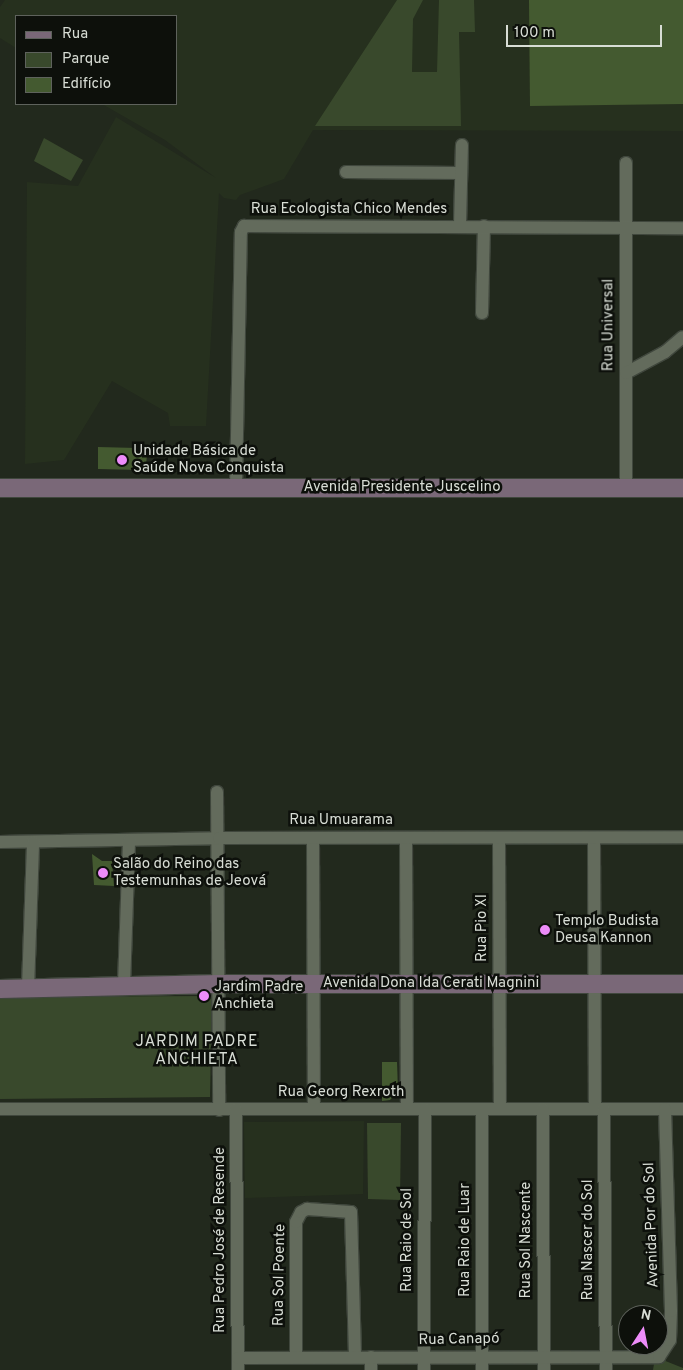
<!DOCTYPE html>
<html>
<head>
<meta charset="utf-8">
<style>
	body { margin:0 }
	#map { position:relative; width:683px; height:1370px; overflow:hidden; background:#22291d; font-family:Overpass,sans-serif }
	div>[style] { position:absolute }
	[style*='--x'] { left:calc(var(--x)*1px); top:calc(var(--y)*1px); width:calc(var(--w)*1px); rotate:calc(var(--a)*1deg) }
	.built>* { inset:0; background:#26301e }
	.green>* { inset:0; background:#39492c }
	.building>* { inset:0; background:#445a30 }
	.roads { filter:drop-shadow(1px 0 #40473d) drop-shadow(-1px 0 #40473d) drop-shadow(0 1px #40473d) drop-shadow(0 -1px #40473d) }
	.street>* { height:12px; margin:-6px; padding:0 6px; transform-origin:6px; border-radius:6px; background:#636b5c }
	.secondary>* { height:18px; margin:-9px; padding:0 9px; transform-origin:9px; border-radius:9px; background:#7a6878 }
	.dots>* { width:14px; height:14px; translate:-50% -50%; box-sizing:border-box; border:2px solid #0d100b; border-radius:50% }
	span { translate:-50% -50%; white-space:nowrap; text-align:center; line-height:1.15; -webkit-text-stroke:5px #0d100b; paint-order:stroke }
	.street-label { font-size:15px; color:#d8ddd5 }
	.poi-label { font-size:15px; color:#d8ddd5 }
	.left { translate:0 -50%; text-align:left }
	.neighbourhood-label { font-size:16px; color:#d8ddd5; letter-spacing:1px }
	.legend { position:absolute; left:15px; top:15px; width:162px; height:90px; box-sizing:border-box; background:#0d100b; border:1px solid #5e625c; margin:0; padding:6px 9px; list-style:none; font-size:15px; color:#d8ddd5 }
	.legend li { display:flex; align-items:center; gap:10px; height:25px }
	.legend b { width:25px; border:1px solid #5e625c }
	.north { position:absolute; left:618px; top:1305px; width:50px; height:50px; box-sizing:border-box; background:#0d100b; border:1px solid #5e625c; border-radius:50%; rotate:11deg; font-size:14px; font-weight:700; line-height:20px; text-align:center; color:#d8ddd5 }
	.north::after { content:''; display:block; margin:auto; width:18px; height:22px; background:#ed8cf9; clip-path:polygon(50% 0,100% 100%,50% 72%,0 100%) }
	.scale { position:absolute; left:506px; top:25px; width:156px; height:22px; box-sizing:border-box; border:2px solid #d8ddd5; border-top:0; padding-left:6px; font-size:15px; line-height:18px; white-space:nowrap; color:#d8ddd5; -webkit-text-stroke:4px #0d100b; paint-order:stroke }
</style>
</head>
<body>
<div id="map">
	<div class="built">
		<i style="clip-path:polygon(5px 0,683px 0,683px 131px,313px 130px,284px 179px,240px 195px,236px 200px,224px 198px,219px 193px,206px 426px,170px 426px,168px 413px,112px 381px,64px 460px,25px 464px,27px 182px,78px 186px,116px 117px,216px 178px,165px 140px,102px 104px,176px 104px,176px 16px,16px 16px,16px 48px,0 38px,0 7px)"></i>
		<i style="clip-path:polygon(364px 1121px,363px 1194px,245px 1198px,244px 1122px)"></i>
	</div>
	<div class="green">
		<i style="clip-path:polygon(397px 0,423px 0,413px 19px,412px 72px,437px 72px,439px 0,474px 0,475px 32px,459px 32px,461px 126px,315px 126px)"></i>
		<i style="clip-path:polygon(44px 138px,83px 160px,71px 181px,34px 161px)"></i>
		<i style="clip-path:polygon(212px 996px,210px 1097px,0 1099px,0 997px)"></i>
		<i style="clip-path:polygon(367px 1123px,401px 1123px,400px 1200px,368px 1199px)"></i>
		<i style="clip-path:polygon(663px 1360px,683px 1368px,683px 1370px,653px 1370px,654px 1364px)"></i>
	</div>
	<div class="building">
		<i style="clip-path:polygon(529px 0,683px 0,683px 104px,530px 106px)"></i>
		<i style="clip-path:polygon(98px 447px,137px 448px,137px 454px,147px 454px,146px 466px,141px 470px,98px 469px)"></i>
		<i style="clip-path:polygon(92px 854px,102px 861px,112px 861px,114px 886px,94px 885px)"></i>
		<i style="clip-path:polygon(382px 1062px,397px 1062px,398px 1091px,390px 1100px,382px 1101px)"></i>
	</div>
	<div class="roads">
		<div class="street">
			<i style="--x:626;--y:163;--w:324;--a:90"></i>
			<i style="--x:346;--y:172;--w:114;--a:0.5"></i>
			<i style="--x:460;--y:225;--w:80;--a:-88.6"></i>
			<i style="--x:482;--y:313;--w:87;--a:-88.7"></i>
			<i style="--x:626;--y:373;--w:44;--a:-28.3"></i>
			<i style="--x:665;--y:352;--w:23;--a:-40"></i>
			<i style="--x:236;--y:487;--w:255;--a:-88.9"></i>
			<i style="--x:241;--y:232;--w:7;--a:-63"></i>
			<i style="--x:244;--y:226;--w:439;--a:0.3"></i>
			<i style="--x:217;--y:792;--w:318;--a:89.6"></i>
			<i style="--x:313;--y:838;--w:271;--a:89.8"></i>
			<i style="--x:406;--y:838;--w:271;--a:89.8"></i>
			<i style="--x:499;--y:838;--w:271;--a:89.8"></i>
			<i style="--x:594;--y:838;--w:271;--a:89.8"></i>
			<i style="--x:0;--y:842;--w:219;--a:-1"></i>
			<i style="--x:219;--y:838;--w:464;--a:-0.1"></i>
			<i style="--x:124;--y:985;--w:145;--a:-88"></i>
			<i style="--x:28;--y:988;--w:146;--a:-88"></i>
			<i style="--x:0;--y:1109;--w:683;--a:0"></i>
			<i style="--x:236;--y:1109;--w:261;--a:89.6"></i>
			<i style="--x:543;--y:1109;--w:261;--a:89.8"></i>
			<i style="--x:604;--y:1109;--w:261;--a:89.6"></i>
			<i style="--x:296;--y:1356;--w:134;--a:-90"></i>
			<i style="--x:296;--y:1222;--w:11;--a:-63"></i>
			<i style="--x:301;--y:1212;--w:7;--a:-27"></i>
			<i style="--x:307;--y:1209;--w:44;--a:3.9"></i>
			<i style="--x:351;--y:1212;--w:144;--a:88.4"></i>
			<i style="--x:371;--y:1357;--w:13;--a:90"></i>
			<i style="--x:238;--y:1358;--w:421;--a:-0.1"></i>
			<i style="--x:659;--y:1357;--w:20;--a:-57"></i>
			<i style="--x:670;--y:1340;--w:29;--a:-88"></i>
			<i style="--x:671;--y:1311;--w:202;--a:-91.7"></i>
			<i style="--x:424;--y:1370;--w:261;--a:-89.8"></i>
			<i style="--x:482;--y:1370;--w:261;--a:-90"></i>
		</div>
		<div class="secondary">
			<i style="--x:0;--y:488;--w:683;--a:0"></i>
			<i style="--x:0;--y:989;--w:219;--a:-1.3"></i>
			<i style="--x:219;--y:984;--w:464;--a:0"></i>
		</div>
	</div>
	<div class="dots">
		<i style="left:122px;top:460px;background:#ed8cf9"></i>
		<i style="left:103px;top:873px;background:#ed8cf9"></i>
		<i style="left:545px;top:930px;background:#ed8cf9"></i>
		<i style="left:204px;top:996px;background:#ed8cf9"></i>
	</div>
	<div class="street-label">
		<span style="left:349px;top:210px">Rua Ecologista Chico Mendes</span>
		<span style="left:609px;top:325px;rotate:-90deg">Rua Universal</span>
		<span style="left:402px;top:488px">Avenida Presidente Juscelino</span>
		<span style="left:341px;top:821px">Rua Umuarama</span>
		<span style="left:483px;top:928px;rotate:-90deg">Rua Pio XI</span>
		<span style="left:431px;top:984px">Avenida Dona Ida Cerati Magnini</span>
		<span style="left:341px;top:1093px">Rua Georg Rexroth</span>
		<span style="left:652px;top:1225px;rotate:-92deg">Avenida Por do Sol</span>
		<span style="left:221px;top:1240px;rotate:-90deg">Rua Pedro José de Resende</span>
		<span style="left:408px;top:1240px;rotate:-90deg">Rua Raio de Sol</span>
		<span style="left:466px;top:1240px;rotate:-90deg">Rua Raio de Luar</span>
		<span style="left:527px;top:1240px;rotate:-90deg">Rua Sol Nascente</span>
		<span style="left:589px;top:1240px;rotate:-90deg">Rua Nascer do Sol</span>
		<span style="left:280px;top:1275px;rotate:-89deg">Rua Sol Poente</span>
		<span style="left:459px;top:1340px;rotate:-1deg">Rua Canapó</span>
	</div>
	<div class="poi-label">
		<span class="left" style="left:133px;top:460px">Unidade Básica de<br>Saúde Nova Conquista</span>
		<span class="left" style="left:113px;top:873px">Salão do Reino das<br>Testemunhas de Jeová</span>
		<span class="left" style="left:555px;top:930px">Templo Budista<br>Deusa Kannon</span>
		<span class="left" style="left:214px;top:996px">Jardim Padre<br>Anchieta</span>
	</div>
	<div class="neighbourhood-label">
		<span style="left:197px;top:1051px">JARDIM PADRE<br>ANCHIETA</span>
	</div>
	<ul class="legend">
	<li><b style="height:6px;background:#7a6878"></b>Rua</li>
	<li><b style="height:14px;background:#39492c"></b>Parque</li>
	<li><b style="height:14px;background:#445a30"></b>Edifício</li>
	</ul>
	<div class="north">N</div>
	<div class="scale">100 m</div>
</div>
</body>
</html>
